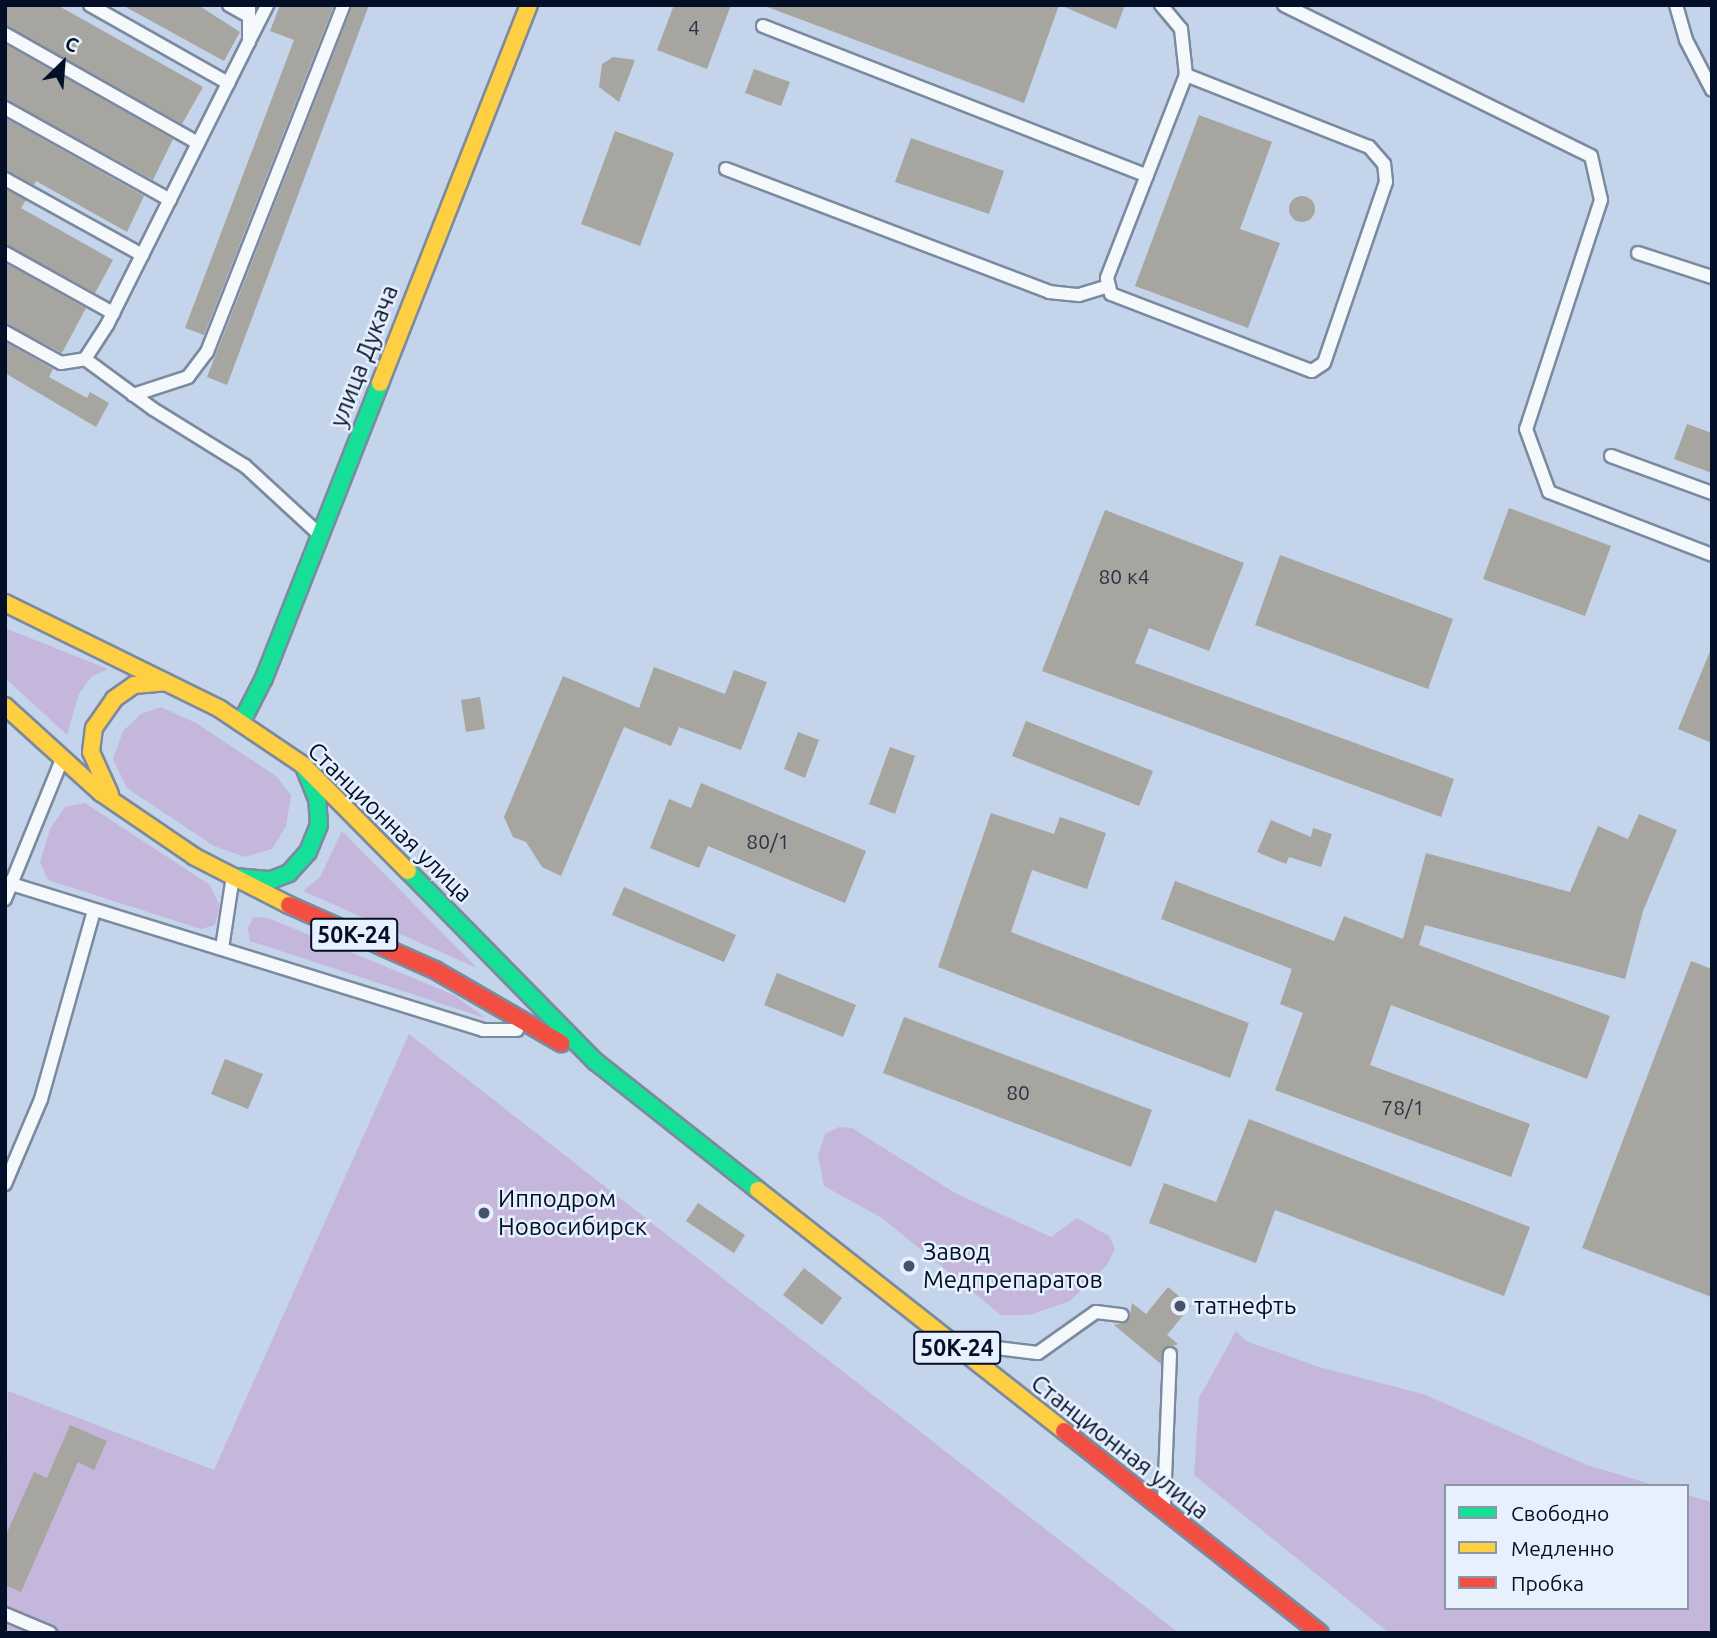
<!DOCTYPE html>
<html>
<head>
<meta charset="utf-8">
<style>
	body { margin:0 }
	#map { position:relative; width:1717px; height:1638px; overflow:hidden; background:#c4d4ea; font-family:Ubuntu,sans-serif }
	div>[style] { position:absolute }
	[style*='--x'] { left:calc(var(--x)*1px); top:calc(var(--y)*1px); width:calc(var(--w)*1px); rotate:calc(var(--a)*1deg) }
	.green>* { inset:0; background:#c5b7dc }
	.building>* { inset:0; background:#a6a5a0 }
	.round { border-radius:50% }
	.roads { filter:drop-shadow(2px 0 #7b8a9f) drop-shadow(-2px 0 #7b8a9f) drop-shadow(0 2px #7b8a9f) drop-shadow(0 -2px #7b8a9f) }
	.lane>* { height:12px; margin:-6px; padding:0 6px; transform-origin:6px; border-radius:6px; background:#f6f9fc }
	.fast>* { height:16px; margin:-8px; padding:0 8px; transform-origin:8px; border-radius:8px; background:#16e098 }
	.slow>* { height:16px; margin:-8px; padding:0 8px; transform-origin:8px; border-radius:8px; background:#ffcf43 }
	.jam>* { height:16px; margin:-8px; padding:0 8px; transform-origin:8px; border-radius:8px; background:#f24e42 }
	.dots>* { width:19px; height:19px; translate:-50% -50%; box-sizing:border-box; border:4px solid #e7f1fe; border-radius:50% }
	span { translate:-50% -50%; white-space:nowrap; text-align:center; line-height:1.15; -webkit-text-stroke:5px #e7f1fe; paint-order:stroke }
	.number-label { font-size:21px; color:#2b3445 }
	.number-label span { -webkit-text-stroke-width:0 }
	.shield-label span { padding:2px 5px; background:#e7f1fe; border:2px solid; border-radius:5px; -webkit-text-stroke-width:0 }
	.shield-label { font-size:23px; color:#020f27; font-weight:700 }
	.street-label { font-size:24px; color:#020f27 }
	.poi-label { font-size:24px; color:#020f27 }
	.left { translate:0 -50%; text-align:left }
	.frame { position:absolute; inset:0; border:7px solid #020f27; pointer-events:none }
	.legend { position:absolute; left:1444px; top:1484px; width:245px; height:126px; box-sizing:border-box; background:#e7f1fe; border:2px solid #8b97a8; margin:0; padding:9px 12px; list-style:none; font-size:21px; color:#020f27 }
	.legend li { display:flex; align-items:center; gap:14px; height:35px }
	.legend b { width:35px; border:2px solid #8b97a8 }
	.north { position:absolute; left:28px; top:28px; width:70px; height:70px; -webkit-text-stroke:5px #e7f1fe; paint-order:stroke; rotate:25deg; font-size:19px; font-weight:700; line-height:28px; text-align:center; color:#020f27 }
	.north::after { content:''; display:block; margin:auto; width:24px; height:32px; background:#020f27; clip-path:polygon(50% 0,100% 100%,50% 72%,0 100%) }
</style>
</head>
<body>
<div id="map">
	<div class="green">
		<i style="clip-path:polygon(5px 628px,108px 669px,91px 677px,79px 694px,67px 735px,5px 678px)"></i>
		<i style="clip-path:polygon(161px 707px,196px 723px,276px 776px,291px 795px,286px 826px,272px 849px,245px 857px,214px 846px,127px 788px,113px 759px,123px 731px,141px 714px)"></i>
		<i style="clip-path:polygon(85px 803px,210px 885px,220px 906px,215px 925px,201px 929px,48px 880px,40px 862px,50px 829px,65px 807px)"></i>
		<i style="clip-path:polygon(342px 831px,477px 968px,303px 891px,320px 877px)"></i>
		<i style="clip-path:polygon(253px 917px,268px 918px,454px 995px,485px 1018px,250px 941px,248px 928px)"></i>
		<i style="clip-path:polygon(409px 1034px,1179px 1633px,5px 1633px,8px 1391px,214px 1470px)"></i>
		<i style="clip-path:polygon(839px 1127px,852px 1128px,955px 1193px,1051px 1237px,1077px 1218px,1109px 1236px,1115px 1249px,1107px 1265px,1070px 1301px,1030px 1315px,1001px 1315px,882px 1218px,824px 1186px,818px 1156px,825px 1134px)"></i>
		<i style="clip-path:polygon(1236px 1331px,1246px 1341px,1319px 1367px,1423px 1394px,1587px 1465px,1657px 1486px,1446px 1486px,1446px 1608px,1687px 1608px,1687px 1495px,1712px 1502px,1712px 1633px,1389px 1633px,1194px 1475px,1199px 1398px)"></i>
	</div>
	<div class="building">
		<i style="clip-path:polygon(5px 5px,57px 5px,203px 87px,182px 124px,5px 25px)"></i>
		<i style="clip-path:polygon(122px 5px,198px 5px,240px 32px,224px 61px)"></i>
		<i style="clip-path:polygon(280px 5px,334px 5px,204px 335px,185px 328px,294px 40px,270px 31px)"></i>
		<i style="clip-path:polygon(353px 5px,369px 5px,227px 385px,207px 377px)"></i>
		<i style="clip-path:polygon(674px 5px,731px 5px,707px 69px,657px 50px)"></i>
		<i style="clip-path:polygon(762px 5px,1059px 5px,1024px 103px)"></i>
		<i style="clip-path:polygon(1060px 5px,1125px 5px,1116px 29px)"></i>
		<i style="clip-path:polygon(5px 44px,173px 139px,153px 180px,5px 99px)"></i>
		<i style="clip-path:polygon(613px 57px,635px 60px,619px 102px,599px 87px,602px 64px)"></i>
		<i style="clip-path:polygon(754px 69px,790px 82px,781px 106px,745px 93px)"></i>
		<i style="clip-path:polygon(1199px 115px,1272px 142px,1240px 229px,1280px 243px,1248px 328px,1135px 286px)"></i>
		<i style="clip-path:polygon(5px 118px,144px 196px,127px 232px,36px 181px,34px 185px,5px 170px)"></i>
		<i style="clip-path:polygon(615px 131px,674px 153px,640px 246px,581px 224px)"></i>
		<i style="clip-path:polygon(911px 138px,1004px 171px,989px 214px,895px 182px)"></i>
		<i style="clip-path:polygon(5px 189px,26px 200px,21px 208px,113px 260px,95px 293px,5px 244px)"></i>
		<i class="round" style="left:1289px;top:196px;width:26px;height:26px"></i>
		<i style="clip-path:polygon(5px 263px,86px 308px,62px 353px,5px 323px)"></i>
		<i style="clip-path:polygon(5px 342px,53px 369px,49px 377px,87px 398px,90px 392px,109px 403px,96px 427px,5px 373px)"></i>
		<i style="clip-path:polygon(1687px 424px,1712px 433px,1712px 473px,1674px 459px)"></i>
		<i style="clip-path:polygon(1509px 508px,1611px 546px,1585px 616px,1483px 579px)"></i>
		<i style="clip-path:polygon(1105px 510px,1244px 563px,1209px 651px,1149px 628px,1135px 663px,1454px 779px,1441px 817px,1042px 671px)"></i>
		<i style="clip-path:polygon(1280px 555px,1453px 619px,1428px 689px,1255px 625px)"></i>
		<i style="clip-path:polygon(1711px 649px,1712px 649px,1712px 743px,1678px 729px)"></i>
		<i style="clip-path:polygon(654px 667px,725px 694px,734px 670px,767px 682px,741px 750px,679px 727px,671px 746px,624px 727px,561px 876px,542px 867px,526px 842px,513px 837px,504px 817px,563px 676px,639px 708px)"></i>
		<i style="clip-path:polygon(480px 697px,485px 729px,466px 732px,461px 700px)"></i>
		<i style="clip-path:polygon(1026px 721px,1153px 771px,1139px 806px,1012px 756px)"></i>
		<i style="clip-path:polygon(798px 732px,819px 740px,805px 778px,784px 769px)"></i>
		<i style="clip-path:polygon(890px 747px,915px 756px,895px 814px,869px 804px)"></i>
		<i style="clip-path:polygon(701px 783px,866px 851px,845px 903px,708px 846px,699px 868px,650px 848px,669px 799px,691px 808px)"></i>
		<i style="clip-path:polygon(991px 813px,1054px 834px,1060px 817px,1106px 833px,1087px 889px,1032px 870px,1011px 932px,1249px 1023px,1230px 1078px,938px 967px)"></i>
		<i style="clip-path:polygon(1639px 814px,1677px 830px,1643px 911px,1625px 979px,1425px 925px,1419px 945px,1610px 1016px,1587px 1079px,1391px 1005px,1370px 1065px,1530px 1124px,1511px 1177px,1275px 1090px,1303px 1013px,1280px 1004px,1292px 969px,1161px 919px,1175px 881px,1334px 941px,1344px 916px,1403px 939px,1426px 853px,1570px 892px,1598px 826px,1628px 839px)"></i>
		<i style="clip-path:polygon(1271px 820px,1311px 837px,1313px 828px,1332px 834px,1321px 867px,1289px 857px,1286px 864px,1257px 852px)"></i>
		<i style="clip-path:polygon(624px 887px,736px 935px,724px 962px,612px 915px)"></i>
		<i style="clip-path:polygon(1691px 961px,1712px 969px,1712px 1297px,1582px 1248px)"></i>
		<i style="clip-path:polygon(777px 973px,856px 1005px,843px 1037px,764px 1005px)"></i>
		<i style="clip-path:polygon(904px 1017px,1152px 1110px,1131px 1167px,883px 1073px)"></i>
		<i style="clip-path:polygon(225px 1059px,263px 1074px,248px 1109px,211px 1094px)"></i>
		<i style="clip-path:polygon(1249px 1119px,1530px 1227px,1504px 1296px,1275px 1210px,1256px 1263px,1149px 1223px,1164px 1183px,1216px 1202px)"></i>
		<i style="clip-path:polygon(698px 1203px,745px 1235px,734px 1253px,686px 1221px)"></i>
		<i style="clip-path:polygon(804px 1268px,842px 1298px,822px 1325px,783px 1295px)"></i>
		<i style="clip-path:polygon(1168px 1287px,1191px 1306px,1167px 1335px,1178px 1344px,1163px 1349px,1161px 1364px,1114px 1325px,1129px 1321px,1132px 1303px,1146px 1314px)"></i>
		<i style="clip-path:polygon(70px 1425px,107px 1441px,94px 1470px,78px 1462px,21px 1592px,5px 1585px,5px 1537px,34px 1472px,47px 1478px)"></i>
	</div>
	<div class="roads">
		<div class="lane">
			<i style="--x:90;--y:5;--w:159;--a:29.5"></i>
			<i style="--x:229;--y:5;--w:23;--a:29"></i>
			<i style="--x:1161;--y:5;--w:31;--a:50"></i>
			<i style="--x:1181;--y:29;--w:46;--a:83.8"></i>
			<i style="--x:1186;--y:75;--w:218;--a:111.3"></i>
			<i style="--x:1107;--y:278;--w:16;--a:76"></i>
			<i style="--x:1111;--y:294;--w:215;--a:21"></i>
			<i style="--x:1312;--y:371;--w:14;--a:-34"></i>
			<i style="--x:1324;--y:363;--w:191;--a:-71.1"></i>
			<i style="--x:1386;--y:182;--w:18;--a:-96"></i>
			<i style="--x:1384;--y:164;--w:23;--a:-131"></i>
			<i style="--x:1369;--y:147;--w:197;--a:-158.5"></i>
			<i style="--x:1284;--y:5;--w:342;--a:26.2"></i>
			<i style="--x:1591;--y:156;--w:45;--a:77.2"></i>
			<i style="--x:1601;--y:200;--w:241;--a:108.1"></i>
			<i style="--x:1526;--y:429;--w:67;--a:69.9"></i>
			<i style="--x:1549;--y:492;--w:175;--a:21.1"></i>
			<i style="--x:1676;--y:5;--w:36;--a:74"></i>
			<i style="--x:1686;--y:40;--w:56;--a:62.5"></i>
			<i style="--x:763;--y:26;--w:412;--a:21.3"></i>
			<i style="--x:5;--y:34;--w:222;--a:29.5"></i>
			<i style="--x:250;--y:39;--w:38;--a:-63"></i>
			<i style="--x:5;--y:108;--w:189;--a:29.1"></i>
			<i style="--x:726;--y:169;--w:346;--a:20.8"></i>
			<i style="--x:1049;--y:292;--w:30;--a:6"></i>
			<i style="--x:1079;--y:295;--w:31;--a:-17"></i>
			<i style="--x:5;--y:179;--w:157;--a:29"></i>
			<i style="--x:5;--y:253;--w:124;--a:29.1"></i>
			<i style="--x:1638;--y:253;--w:78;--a:18"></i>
			<i style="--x:5;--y:332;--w:64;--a:29"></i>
			<i style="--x:61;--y:363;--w:24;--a:-9"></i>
			<i style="--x:85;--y:359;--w:40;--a:-57.1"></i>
			<i style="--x:107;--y:325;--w:317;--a:-63.4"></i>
			<i style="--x:249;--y:42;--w:37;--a:-90"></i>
			<i style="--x:85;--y:359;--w:84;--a:36.3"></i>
			<i style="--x:153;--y:409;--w:108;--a:31.8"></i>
			<i style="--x:245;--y:466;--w:100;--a:42.6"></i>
			<i style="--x:133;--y:395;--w:58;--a:-18.1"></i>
			<i style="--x:188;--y:377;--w:31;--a:-53"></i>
			<i style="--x:207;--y:352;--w:373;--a:-68.5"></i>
			<i style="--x:1611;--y:456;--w:108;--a:20.1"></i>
			<i style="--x:5;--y:882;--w:500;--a:17.2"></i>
			<i style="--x:483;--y:1030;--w:34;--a:0"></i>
			<i style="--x:5;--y:899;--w:148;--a:-67.8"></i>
			<i style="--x:222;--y:948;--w:66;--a:-81.3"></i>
			<i style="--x:5;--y:1184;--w:92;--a:-67"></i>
			<i style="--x:41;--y:1099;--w:196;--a:-74.3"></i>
			<i style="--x:972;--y:1345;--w:66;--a:6.9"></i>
			<i style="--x:1038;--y:1353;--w:71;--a:-35.3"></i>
			<i style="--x:1096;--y:1312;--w:26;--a:7"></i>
			<i style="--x:1164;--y:1503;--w:149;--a:-87.7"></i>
			<i style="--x:5;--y:1614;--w:49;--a:22.9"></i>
		</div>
		<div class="fast">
			<i style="--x:241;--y:723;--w:51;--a:-62.9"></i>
			<i style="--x:264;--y:678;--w:317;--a:-68.5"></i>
			<i style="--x:408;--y:871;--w:268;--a:45.5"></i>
			<i style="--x:596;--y:1062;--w:206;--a:38.3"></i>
			<i style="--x:235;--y:877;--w:36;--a:5"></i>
			<i style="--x:271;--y:880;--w:19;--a:-21"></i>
			<i style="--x:289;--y:873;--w:28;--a:-48"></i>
			<i style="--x:308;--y:852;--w:29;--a:-68"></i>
			<i style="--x:319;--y:825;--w:26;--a:-94"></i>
			<i style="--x:317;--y:799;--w:35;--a:-112"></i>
		</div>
		<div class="slow">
			<i style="--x:380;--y:383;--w:406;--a:-68.5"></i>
			<i style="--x:5;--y:603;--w:240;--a:26.2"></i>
			<i style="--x:220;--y:709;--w:100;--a:34"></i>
			<i style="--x:303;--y:765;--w:149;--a:45.3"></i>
			<i style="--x:5;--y:706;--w:130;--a:42.2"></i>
			<i style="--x:101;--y:793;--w:114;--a:34.2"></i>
			<i style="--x:195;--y:857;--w:106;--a:27.1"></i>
			<i style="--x:110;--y:794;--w:46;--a:-114.3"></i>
			<i style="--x:91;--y:752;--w:24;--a:-83"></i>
			<i style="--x:94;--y:728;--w:35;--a:-55"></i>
			<i style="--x:114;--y:699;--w:24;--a:-35"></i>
			<i style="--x:134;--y:685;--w:32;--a:-5"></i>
			<i style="--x:758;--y:1190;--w:390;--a:38.2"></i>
		</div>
		<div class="jam">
			<i style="--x:289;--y:905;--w:160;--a:24"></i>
			<i style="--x:435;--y:970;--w:146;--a:30.1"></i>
			<i style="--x:1064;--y:1431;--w:326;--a:38.3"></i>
		</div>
	</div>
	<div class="dots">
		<i style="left:484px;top:1213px;background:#46546b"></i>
		<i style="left:909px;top:1266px;background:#46546b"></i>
		<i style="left:1180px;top:1306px;background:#46546b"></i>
	</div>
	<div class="number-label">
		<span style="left:694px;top:27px">4</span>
		<span style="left:1124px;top:576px">80 к4</span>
		<span style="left:768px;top:841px">80/1</span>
		<span style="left:1018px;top:1092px">80</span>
		<span style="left:1403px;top:1107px">78/1</span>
	</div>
	<div class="shield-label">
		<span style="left:354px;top:935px">50К-24</span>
		<span style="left:957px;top:1348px">50К-24</span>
	</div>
	<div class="street-label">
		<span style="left:364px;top:356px;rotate:-69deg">улица Дукача</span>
		<span style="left:390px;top:822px;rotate:44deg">Станционная улица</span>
		<span style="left:1120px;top:1447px;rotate:38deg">Станционная улица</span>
	</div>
	<div class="poi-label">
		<span class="left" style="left:498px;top:1213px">Ипподром<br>Новосибирск</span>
		<span class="left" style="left:923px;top:1266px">Завод<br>Медпрепаратов</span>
		<span class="left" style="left:1194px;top:1306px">татнефть</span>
	</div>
	<div class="frame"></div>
	<ul class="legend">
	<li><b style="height:9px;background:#16e098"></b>Свободно</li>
	<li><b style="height:9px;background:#ffcf43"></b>Медленно</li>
	<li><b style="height:9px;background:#f24e42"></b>Пробка</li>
	</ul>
	<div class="north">С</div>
</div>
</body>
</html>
